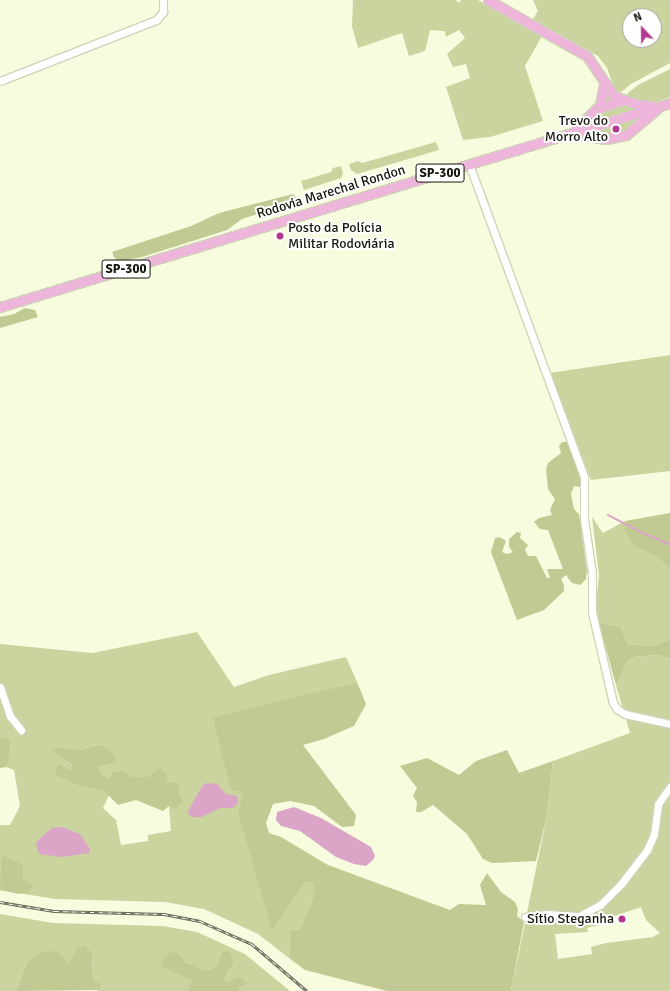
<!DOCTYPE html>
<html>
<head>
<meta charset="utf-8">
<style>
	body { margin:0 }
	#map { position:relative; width:670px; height:991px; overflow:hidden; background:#f7fcdf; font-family:Signika,sans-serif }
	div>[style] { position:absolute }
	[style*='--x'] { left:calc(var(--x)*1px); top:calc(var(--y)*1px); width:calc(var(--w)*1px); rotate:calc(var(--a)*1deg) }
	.green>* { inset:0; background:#cbd39f }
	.forest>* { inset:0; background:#c1ca92 }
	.water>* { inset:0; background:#daa5c6 }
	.stream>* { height:1.5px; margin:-0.75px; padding:0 0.75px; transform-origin:0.75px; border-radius:0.75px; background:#daa5c6 }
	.roads { filter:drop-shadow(1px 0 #cfd4b8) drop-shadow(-1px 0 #cfd4b8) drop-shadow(0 1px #cfd4b8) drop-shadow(0 -1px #cfd4b8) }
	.minor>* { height:7px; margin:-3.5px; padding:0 3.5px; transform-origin:3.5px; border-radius:3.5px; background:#fff }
	.major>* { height:9px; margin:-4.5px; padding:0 4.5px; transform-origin:4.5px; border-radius:4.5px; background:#eeb5da }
	.rail>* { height:3px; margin-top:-1.5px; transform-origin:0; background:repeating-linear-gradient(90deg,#fff 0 4.5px,#656857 0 9px); box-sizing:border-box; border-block:1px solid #656857 }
	.dots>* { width:11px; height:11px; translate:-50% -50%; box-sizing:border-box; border:2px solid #fff; border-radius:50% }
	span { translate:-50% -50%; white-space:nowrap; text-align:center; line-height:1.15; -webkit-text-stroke:4px #fff; paint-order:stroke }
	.shield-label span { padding:1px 3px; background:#fff; border:1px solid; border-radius:3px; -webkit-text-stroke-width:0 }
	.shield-label { font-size:13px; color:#16170d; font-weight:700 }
	.poi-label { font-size:14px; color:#16170d }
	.right { translate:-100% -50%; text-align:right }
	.left { translate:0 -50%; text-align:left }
	.street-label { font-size:14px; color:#16170d }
	.north { position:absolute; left:622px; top:8px; width:40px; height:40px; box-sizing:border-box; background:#fff; border:1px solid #a2a29e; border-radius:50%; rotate:338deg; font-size:11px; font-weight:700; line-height:16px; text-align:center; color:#16170d }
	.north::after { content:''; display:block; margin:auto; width:14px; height:18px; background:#b1398e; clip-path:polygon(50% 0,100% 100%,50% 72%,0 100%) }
</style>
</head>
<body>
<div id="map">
	<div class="green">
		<i style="clip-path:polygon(353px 0,456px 0,459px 3px,461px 0,478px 0,542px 36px,525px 66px,543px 121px,490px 137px,463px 140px,446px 87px,470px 78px,466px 64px,453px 67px,447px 54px,465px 38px,459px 30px,446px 37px,445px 31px,430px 30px,425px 51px,409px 56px,402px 33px,358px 48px,352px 27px)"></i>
		<i style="clip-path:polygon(evenodd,533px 0,670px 0,670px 63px,631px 84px,620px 93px,614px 88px,607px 68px,598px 56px,533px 19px,538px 11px,533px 0,630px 16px,654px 16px,654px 40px,630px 40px,630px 16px)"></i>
		<i style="clip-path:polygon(670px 69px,670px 97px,653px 103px,622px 98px,638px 85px)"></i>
		<i style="clip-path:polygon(606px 90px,632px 104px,640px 112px,640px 118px,635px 127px,609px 138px,594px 133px,590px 125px)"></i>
		<i style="clip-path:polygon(436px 142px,439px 150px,357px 174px,351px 170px,349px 164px,358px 161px,362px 163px)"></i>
		<i style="clip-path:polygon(341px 166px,343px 174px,341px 178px,304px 190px,301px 181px,331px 172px,333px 168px)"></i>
		<i style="clip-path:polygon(670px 355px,670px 471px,591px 480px,550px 373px)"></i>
		<i style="clip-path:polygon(592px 517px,603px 533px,625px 521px,625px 532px,634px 547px,656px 556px,670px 569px,670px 639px,653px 646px,627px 644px,615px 628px,599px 623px,596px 603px,599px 575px)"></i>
		<i style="clip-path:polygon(evenodd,197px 632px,234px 687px,269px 675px,346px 657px,357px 682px,213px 719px,244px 792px,272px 931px,306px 882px,315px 883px,313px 898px,300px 929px,290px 930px,289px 958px,258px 934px,204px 909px,165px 902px,55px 899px,0 890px,0 825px,10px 825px,20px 806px,14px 770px,6px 767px,8px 763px,0 738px,0 644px,92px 653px,197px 632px,100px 744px,113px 763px,99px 767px,101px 774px,110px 778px,148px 777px,180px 784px,179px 795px,169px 806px,171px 831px,148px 835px,148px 841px,121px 845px,116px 820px,103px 808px,109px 795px,104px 791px,79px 786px,65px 778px,60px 764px,70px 770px,72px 765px,51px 750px,80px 750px,100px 744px)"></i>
		<i style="clip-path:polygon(evenodd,658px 655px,670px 659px,670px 991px,511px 991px,547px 815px,553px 761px,630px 733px,616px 685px,628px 661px,634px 657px,658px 655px,641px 907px,646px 920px,660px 933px,653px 937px,606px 943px,591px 947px,592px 954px,558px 959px,555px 934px,588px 932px,587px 928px,602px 924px,600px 916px,612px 917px,641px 907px)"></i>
		<i style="clip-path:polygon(0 914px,53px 923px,163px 926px,197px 932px,245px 954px,290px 991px,239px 991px,239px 988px,248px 984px,228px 982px,225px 979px,230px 969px,222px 952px,217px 964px,210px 970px,198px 969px,196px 964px,186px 963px,180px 959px,163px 968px,193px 981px,187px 991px,96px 991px,99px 990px,93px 982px,92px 953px,68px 964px,26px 964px,16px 991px,0 991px)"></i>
	</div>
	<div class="forest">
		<i style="clip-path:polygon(293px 194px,297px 199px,296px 202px,242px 219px,227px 230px,142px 257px,119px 262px,114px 257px,112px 252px,191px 226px,219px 213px)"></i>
		<i style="clip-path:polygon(25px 308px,35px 310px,38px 317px,0 328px,0 317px,14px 314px)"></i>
		<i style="clip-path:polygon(562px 442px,567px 442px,572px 448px,582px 482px,580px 487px,574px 486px,571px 494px,574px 509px,579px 514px,587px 571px,586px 579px,580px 585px,572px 583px,566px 575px,561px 579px,564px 585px,564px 591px,544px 610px,517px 620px,491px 552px,495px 538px,500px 537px,506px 541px,502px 552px,507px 554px,513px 552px,509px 547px,509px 539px,517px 532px,521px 533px,520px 538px,528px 545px,525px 550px,528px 556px,536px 556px,547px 578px,550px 578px,547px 569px,563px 569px,548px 530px,540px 529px,534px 522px,539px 518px,552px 515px,550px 510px,555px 499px,548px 489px,546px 469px,548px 463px,561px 453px,559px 446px)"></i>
		<i style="clip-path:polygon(670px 513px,670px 569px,656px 556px,634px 547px,625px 532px,625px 521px)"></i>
		<i style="clip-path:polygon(599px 623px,620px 627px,627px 644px,653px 646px,670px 639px,670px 659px,658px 655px,634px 657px,628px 661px,616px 685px)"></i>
		<i style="clip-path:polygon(357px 682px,366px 704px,354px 726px,324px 739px,303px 745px,356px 815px,354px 826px,342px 827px,314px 806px,290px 801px,273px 804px,266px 823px,269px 833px,281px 837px,328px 865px,450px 910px,459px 904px,486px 905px,480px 885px,487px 873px,501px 892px,515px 902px,518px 909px,517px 916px,524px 922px,511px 991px,387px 991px,305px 970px,289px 958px,290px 930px,300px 929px,313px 898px,314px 883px,306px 882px,272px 931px,238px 812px,244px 792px,231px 790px,213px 718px)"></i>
		<i style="clip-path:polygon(0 738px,10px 740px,8px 763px,6px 767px,0 768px)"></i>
		<i style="clip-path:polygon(100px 744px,116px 757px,113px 763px,99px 767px,101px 774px,110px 778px,113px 772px,124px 771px,131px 777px,148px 777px,160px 768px,166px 773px,167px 781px,180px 784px,179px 795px,183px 802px,175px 809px,169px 806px,163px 811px,136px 800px,118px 805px,104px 791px,79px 786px,56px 775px,57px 767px,60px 764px,70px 770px,72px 765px,51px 750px,56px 748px,80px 750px)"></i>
		<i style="clip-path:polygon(507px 750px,519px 773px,553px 761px,547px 815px,536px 861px,492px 863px,483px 859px,467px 834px,433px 805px,421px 812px,416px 812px,417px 802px,413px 796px,417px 788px,400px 766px,427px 758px,459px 775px,476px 761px)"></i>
		<i style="clip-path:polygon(2px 855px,23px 865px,23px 879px,33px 886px,29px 892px,19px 894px,0 890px)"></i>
		<i style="clip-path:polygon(84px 946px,92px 953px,93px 981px,101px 984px,99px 990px,16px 991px,26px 964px,39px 954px,47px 951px,58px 952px,68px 964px,78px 948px)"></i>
		<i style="clip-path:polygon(229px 951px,234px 960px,225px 979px,228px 982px,240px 977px,248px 984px,239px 988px,239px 991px,187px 991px,192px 981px,163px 968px,161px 962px,171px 952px,177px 953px,186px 963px,196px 964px,198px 969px,210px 970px,217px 964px,222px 952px)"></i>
	</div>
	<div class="water">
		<i style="clip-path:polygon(207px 783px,217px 784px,226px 794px,237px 796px,238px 803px,233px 808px,220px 808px,202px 817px,192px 817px,188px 813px,189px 809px,203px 785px)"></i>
		<i style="clip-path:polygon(294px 807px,321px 818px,371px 847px,375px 856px,373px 860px,366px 866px,354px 864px,336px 857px,300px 831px,281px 826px,276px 820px,277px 812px)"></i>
		<i style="clip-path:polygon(62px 827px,80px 834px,90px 849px,89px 853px,62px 857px,39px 854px,36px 844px,40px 838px,52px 828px)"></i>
	</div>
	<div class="stream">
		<i style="--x:608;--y:515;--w:42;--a:27.2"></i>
		<i style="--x:645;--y:534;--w:27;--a:22"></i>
	</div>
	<div class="roads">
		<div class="minor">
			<i style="--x:0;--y:81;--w:168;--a:-21.4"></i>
			<i style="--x:156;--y:20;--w:11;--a:-49"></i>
			<i style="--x:163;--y:12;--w:12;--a:-90"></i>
			<i style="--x:469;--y:164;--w:333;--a:69.8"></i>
			<i style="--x:584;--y:476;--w:43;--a:90"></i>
			<i style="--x:584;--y:519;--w:55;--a:81.6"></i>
			<i style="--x:592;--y:573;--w:39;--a:90"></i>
			<i style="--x:592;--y:612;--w:93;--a:77"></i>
			<i style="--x:613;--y:703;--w:7;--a:56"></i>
			<i style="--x:617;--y:709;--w:9;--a:32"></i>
			<i style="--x:625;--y:714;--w:46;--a:12.5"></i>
			<i style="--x:0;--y:687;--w:31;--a:71"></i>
			<i style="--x:10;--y:716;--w:18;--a:52"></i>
			<i style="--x:525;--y:917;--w:22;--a:-8"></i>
			<i style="--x:547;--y:914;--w:32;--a:4"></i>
			<i style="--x:579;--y:916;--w:24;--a:-28"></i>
			<i style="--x:600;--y:905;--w:30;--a:-45"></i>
			<i style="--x:621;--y:884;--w:43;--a:-52.6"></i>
			<i style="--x:647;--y:850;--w:17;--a:-66"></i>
			<i style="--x:654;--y:834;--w:30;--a:-82"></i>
			<i style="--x:658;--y:804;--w:21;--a:-55"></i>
		</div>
		<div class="major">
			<i style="--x:488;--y:0;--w:114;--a:29.5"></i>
			<i style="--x:587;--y:56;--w:48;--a:56"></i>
			<i style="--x:614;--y:96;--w:23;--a:20"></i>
			<i style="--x:636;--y:104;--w:16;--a:7"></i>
			<i style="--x:596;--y:109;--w:29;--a:-18"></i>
			<i style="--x:576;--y:129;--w:34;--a:-45"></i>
			<i style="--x:600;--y:105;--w:21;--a:-79"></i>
			<i style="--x:577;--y:134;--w:29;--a:10"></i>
			<i style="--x:606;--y:139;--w:20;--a:-11"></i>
			<i style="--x:626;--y:135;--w:40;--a:-40"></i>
			<i style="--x:0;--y:307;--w:700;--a:-16.93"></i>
		</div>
	</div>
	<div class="rail">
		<i style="--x:0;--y:902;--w:55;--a:9.5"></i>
		<i style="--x:54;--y:911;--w:110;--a:1.6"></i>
		<i style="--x:164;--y:914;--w:37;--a:11"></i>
		<i style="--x:200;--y:921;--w:57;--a:23.9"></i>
		<i style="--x:252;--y:944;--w:72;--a:40.5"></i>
	</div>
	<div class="dots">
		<i style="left:616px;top:129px;background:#b1398e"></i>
		<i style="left:280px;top:236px;background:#b1398e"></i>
		<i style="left:622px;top:919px;background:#b1398e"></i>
	</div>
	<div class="shield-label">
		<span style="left:440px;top:173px">SP-300</span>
		<span style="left:126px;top:269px">SP-300</span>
	</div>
	<div class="poi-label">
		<span class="right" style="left:608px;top:129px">Trevo do<br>Morro Alto</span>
		<span class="left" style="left:288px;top:236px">Posto da Polícia<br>Militar Rodoviária</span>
		<span class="right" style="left:614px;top:919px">Sítio Steganha</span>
	</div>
	<div class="street-label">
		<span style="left:331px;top:192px;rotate:-17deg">Rodovia Marechal Rondon</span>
	</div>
	<div class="north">N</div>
</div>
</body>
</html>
